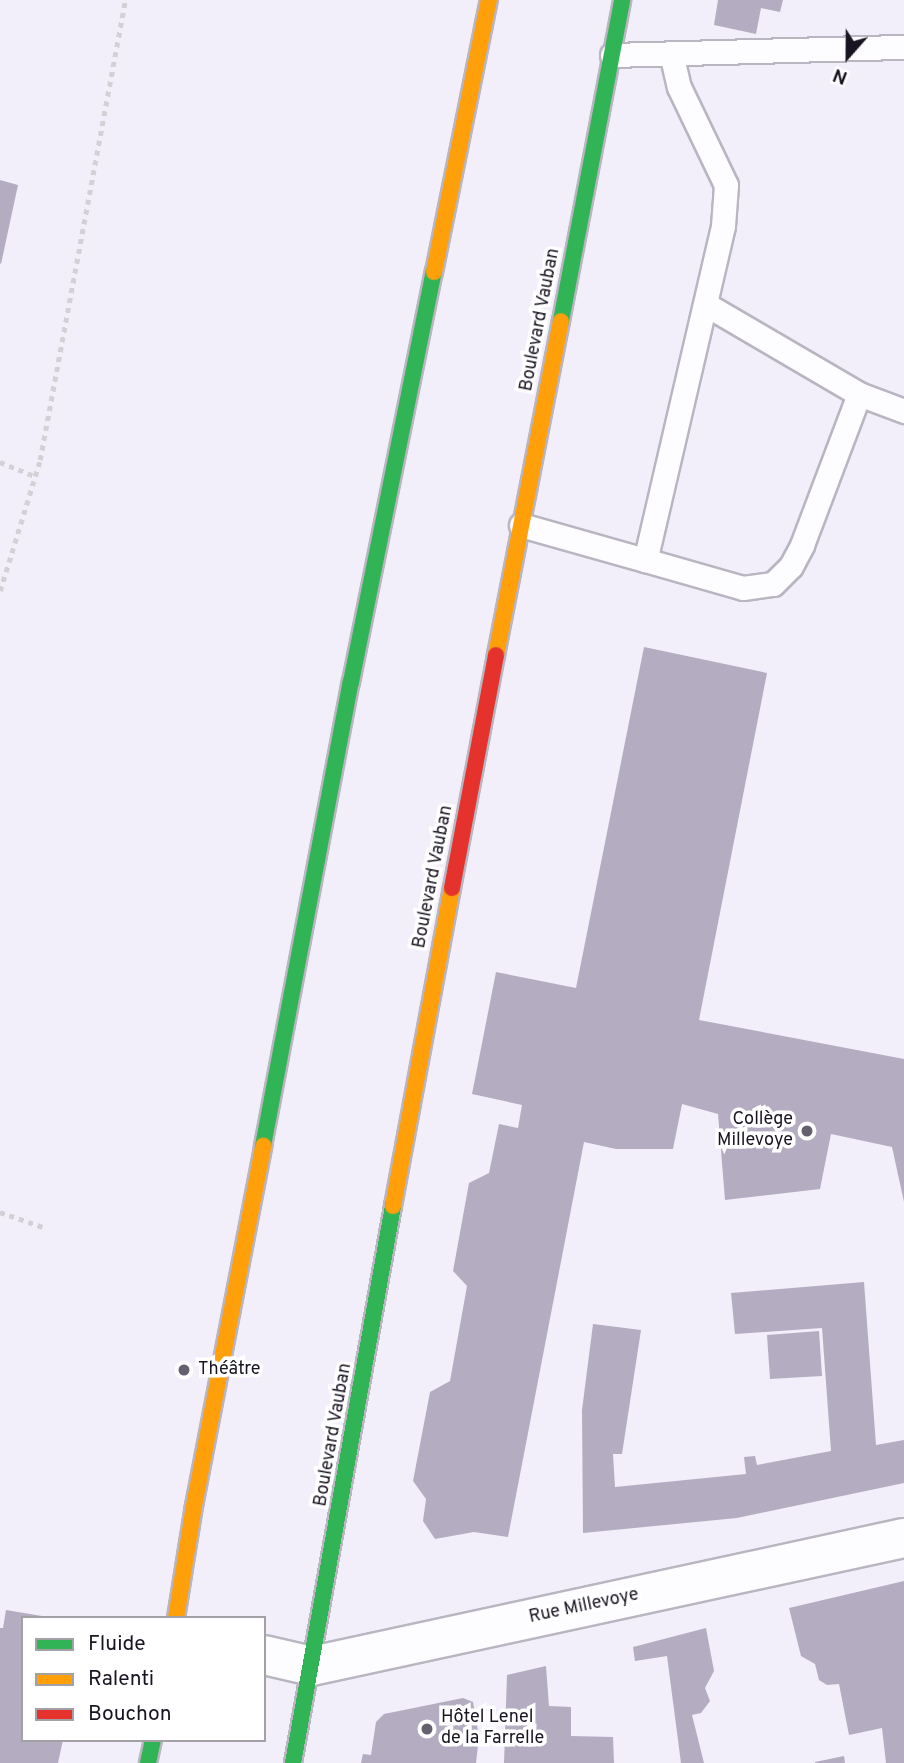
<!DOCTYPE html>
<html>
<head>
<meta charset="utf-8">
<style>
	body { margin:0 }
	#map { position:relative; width:904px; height:1763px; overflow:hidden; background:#f2eefa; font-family:Overpass,sans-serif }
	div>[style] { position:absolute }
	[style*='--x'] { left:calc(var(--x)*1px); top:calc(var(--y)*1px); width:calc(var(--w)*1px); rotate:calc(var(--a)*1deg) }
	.building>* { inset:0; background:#b4adc1 }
	.path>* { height:4.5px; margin-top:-2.25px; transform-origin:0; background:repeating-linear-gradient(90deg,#d3d1d5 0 5px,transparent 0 10px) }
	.roads { filter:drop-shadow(2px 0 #b9b5c1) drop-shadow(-2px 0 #b9b5c1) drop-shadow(0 2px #b9b5c1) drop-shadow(0 -2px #b9b5c1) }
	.lane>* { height:23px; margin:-11.5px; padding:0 11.5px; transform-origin:11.5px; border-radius:11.5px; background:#fdfcfe }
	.street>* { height:38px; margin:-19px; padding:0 19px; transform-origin:19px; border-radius:19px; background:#fdfcfe }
	.fast>* { height:16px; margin:-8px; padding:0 8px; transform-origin:8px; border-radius:8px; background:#30b455 }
	.slow>* { height:16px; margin:-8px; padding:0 8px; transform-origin:8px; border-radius:8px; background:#ff9f0a }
	.jam>* { height:16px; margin:-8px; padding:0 8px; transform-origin:8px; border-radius:8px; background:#e5322d }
	.dots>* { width:19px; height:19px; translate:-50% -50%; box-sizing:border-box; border:4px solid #fff; border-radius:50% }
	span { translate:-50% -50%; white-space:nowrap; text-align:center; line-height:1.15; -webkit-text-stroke:7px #fff; paint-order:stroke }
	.street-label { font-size:18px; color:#191421 }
	.poi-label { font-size:18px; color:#191421 }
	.right { translate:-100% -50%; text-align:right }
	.left { translate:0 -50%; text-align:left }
	.legend { position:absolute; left:21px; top:1616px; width:245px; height:126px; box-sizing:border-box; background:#fff; border:2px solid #a3a1a6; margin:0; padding:9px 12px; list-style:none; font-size:21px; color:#191421 }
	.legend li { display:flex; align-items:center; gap:14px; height:35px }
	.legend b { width:35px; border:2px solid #a3a1a6 }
	.north { position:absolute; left:813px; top:21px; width:70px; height:70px; -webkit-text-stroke:5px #fff; paint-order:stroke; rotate:201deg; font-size:19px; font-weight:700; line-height:28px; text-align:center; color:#191421 }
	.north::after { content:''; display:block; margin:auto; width:24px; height:32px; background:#191421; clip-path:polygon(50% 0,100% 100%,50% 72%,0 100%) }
</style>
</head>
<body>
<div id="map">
	<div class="building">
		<i style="clip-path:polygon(718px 0,783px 0,780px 12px,761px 8px,756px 34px,714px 25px)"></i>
		<i style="clip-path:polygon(0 180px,18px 185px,1px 264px,0 263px)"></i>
		<i style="clip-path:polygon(644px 647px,767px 673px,699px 1020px,904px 1059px,904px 1202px,892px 1147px,831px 1134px,820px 1189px,725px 1200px,718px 1114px,682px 1104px,673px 1149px,616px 1149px,584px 1142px,508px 1537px,474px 1532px,435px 1539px,423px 1521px,426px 1499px,413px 1481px,430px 1392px,450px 1381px,467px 1286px,453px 1271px,469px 1183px,489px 1173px,499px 1124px,518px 1128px,522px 1105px,472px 1094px,496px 972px,576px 988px)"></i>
		<i style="clip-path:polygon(864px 1282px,876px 1445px,904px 1440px,904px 1483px,737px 1518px,583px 1533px,582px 1410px,593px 1324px,641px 1330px,622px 1454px,613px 1454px,615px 1487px,746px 1474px,744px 1457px,755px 1456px,757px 1465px,831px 1451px,822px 1328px,735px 1334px,731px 1293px)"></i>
		<i style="clip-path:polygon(819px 1331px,822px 1376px,770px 1379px,767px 1335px)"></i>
		<i style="clip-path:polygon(904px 1581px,904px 1763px,886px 1763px,882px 1728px,849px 1735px,839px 1684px,827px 1685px,819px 1680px,815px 1664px,801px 1656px,789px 1608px)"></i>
		<i style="clip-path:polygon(6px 1610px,42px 1616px,23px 1618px,23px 1740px,63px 1740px,58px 1763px,0 1763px,0 1628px,3px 1628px)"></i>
		<i style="clip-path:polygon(706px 1628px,714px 1671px,705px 1688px,710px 1701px,701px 1713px,692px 1715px,704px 1763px,681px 1763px,667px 1656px,635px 1661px,633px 1647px)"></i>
		<i style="clip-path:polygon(546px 1666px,549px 1706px,571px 1707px,571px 1736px,613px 1737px,614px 1763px,504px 1763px,507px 1675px)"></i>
		<i style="clip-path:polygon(463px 1698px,473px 1702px,479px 1737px,476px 1763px,361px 1763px,363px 1754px,371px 1755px,376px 1722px,384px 1714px)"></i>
		<i style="clip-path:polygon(844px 1756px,845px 1763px,815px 1763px,815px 1762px)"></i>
	</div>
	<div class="path">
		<i style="--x:0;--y:462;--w:38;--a:22"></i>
		<i style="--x:0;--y:591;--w:137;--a:-73"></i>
		<i style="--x:40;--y:460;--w:468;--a:-79.5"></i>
		<i style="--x:0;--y:1212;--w:46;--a:19.2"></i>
	</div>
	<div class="roads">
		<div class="lane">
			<i style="--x:671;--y:53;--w:35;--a:77"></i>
			<i style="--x:679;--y:87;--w:109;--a:64.4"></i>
			<i style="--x:726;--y:185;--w:41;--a:94.2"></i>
			<i style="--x:723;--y:226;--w:343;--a:103.1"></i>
			<i style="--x:645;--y:560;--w:102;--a:15.9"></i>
			<i style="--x:743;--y:588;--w:30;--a:-8"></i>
			<i style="--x:773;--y:584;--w:25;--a:-45"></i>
			<i style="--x:791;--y:566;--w:24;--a:-62"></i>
			<i style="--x:802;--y:545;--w:161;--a:-69.3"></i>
			<i style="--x:859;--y:394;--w:178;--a:-149.7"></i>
			<i style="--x:612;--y:55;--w:292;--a:-1.6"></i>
			<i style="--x:859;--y:394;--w:48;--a:20.7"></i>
			<i style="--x:521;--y:525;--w:129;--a:15.8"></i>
		</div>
		<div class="street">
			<i style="--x:264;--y:1655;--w:49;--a:12.9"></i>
			<i style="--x:312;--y:1666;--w:606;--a:-12.2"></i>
		</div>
		<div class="fast">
			<i style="--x:561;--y:321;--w:327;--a:-79.2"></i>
			<i style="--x:263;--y:1146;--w:472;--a:-79.3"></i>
			<i style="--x:351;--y:682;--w:418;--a:-78.6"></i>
			<i style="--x:148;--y:1763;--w:24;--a:-78"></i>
			<i style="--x:293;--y:1763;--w:566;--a:-79.82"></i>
		</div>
		<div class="slow">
			<i style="--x:434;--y:272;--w:278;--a:-78.6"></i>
			<i style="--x:496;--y:655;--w:340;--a:-79"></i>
			<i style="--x:393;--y:1206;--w:323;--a:-79.5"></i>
			<i style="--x:176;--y:1618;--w:113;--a:-80.9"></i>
			<i style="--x:194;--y:1506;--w:367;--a:-79.1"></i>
		</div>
		<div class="jam">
			<i style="--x:452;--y:888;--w:237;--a:-79.3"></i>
		</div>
	</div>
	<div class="dots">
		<i style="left:807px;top:1131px;background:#65606d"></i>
		<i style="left:184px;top:1370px;background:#65606d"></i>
		<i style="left:427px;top:1729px;background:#65606d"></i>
	</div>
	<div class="street-label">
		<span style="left:541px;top:320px;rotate:-79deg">Boulevard Vauban</span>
		<span style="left:434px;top:877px;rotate:-79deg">Boulevard Vauban</span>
		<span style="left:334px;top:1435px;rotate:-80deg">Boulevard Vauban</span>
		<span style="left:584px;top:1607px;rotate:-12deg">Rue Millevoye</span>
	</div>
	<div class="poi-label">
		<span class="right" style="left:793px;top:1131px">Collège<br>Millevoye</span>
		<span class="left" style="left:198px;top:1370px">Théâtre</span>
		<span class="left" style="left:441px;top:1729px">Hôtel Lenel<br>de la Farrelle</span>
	</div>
	<ul class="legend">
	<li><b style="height:9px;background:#30b455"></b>Fluide</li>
	<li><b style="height:9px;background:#ff9f0a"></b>Ralenti</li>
	<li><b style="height:9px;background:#e5322d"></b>Bouchon</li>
	</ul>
	<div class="north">N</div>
</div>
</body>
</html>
